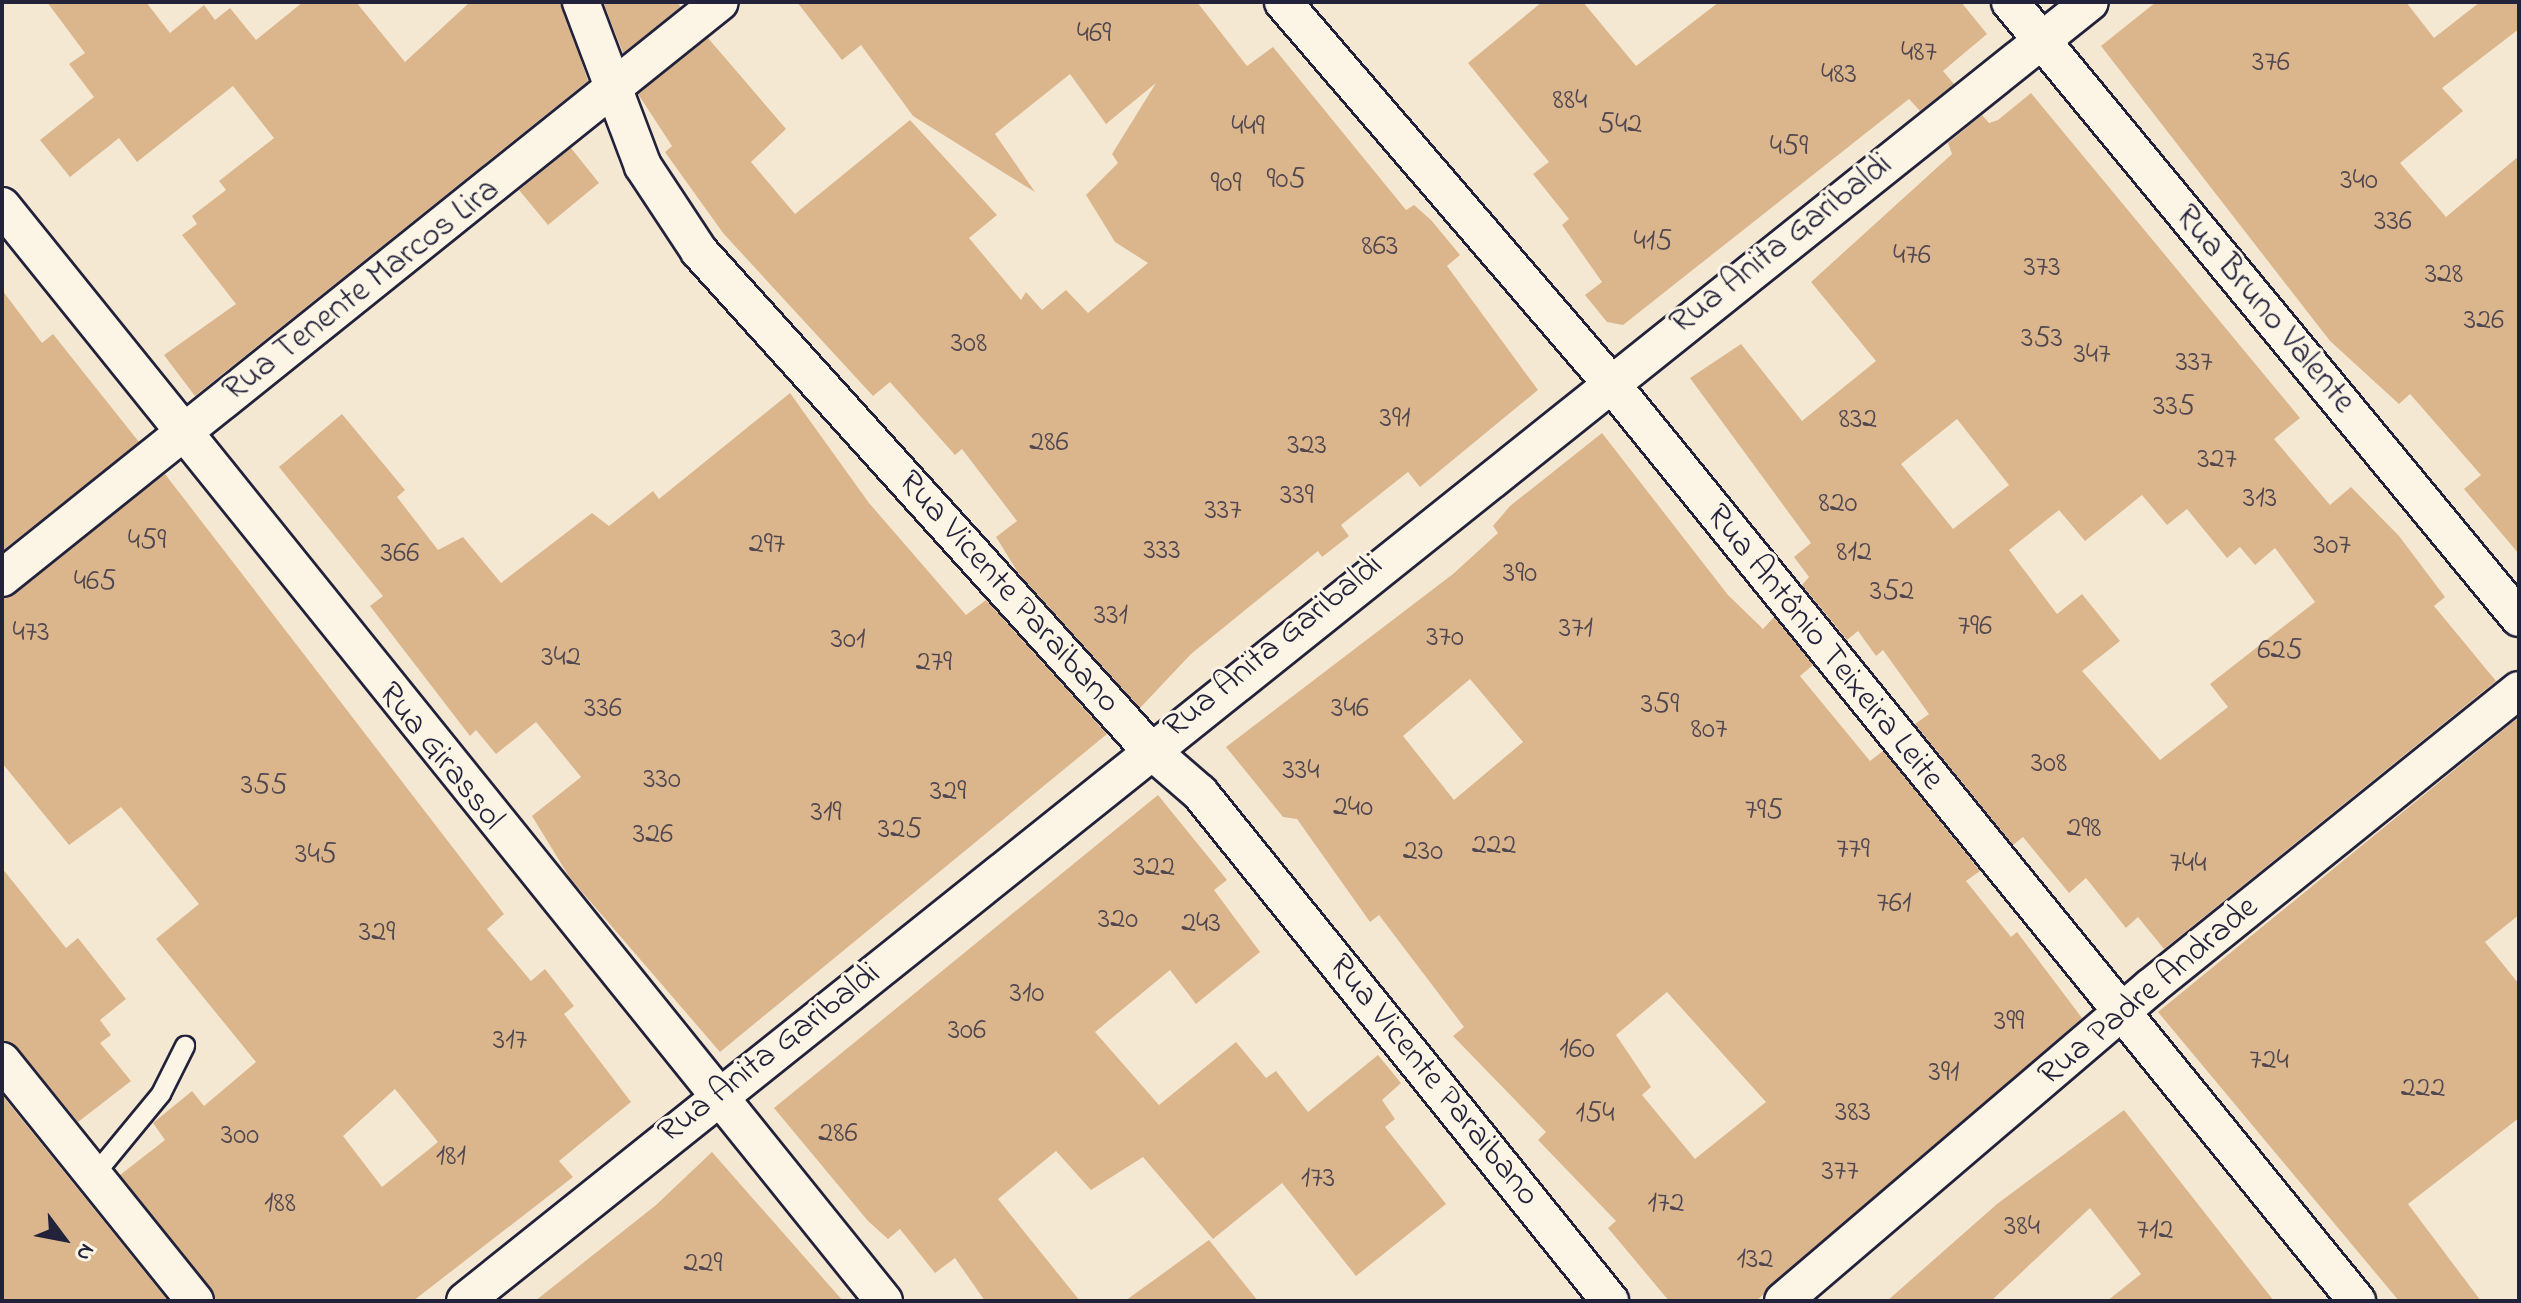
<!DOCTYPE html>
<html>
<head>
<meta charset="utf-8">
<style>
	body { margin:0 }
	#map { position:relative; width:2521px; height:1303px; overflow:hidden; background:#f5e8d3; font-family:"Indie Flower",sans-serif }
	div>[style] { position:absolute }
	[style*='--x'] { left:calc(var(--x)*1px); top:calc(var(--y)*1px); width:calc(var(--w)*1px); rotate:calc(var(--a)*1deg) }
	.building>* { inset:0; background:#dbb68d }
	.roads { filter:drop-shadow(2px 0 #22223b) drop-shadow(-2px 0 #22223b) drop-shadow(0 2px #22223b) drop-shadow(0 -2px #22223b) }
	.service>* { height:18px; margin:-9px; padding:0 9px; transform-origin:9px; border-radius:9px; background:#fcf5e5 }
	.minor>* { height:36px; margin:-18px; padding:0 18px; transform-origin:18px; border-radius:18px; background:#fcf5e5 }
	span { translate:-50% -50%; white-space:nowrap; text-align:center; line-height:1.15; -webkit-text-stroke:6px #fcf5e5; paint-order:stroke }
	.number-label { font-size:30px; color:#504750 }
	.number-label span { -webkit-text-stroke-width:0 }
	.street-label { font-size:34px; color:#22223b }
	.frame { position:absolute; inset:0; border:4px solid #22223b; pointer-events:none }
	.north { position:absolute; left:24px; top:1199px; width:80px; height:80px; -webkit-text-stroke:6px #fcf5e5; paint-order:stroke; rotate:122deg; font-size:22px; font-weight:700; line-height:32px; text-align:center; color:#22223b }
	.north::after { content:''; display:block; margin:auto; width:28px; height:36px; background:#22223b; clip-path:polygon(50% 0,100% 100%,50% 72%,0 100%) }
</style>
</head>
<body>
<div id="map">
	<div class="building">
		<i style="clip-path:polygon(47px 2px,146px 2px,170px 33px,204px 5px,215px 20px,230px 8px,256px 40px,303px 2px,356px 2px,405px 62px,470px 2px,561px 2px,588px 81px,195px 396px,164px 355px,236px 304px,182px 235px,197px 224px,192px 216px,226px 190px,219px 181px,274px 138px,233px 86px,137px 162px,119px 138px,70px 177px,40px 140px,94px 97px,69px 64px,85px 53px)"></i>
		<i style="clip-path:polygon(603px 2px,677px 2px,681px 7px,623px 53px)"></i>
		<i style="clip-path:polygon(797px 2px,1197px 2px,1247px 66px,1273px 47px,1406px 210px,1414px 205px,1431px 220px,1460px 255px,1447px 266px,1538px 390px,1420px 487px,1408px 472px,1341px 525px,1349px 536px,1322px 557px,1318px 551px,1191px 654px,1140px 708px,1019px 574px,996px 537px,1017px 521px,962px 449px,955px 455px,890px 382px,873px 396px,723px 233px,665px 152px,672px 146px,638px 94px,708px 38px,786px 129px,751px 162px,795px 214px,910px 120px,997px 215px,969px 238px,1021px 300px,1026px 292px,1042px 310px,1066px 290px,1088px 313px,1148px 263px,1115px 242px,1086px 195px,1118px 163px,1112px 154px,1156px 83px,1106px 124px,1070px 74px,995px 134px,1035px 192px,913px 116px,861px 45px,842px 60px)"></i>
		<i style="clip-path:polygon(1542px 2px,1583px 2px,1636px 66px,1719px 2px,1961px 2px,1987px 34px,1943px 71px,1954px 84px,1920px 111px,1909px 99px,1623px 325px,1607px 322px,1585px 295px,1602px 282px,1562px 225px,1569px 219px,1533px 174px,1549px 162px,1468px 63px)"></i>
		<i style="clip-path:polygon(2156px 2px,2406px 2px,2434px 38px,2480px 2px,2519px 2px,2519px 29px,2442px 88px,2463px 111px,2400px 163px,2446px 217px,2519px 156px,2519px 554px,2464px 489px,2481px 475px,2410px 394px,2399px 404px,2330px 341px,2101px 46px)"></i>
		<i style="clip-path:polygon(evenodd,2031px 93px,2300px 418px,2274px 439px,2330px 505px,2351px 487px,2399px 536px,2445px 597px,2434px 606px,2496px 681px,2164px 949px,2138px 917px,2126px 928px,2086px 878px,2069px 893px,2023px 837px,2013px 845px,1915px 724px,1929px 714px,1883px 650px,1876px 656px,1858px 631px,1847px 640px,1802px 585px,1809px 577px,1794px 557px,1811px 543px,1690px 378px,1741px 344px,1802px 421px,1876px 361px,1811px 282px,1952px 154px,1948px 143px,1982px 115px,1989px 123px,1998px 120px,2031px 93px,1957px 419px,2009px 485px,1953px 529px,1901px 464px,1957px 419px,2031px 93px,2142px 495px,2167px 525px,2187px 509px,2227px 558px,2240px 547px,2255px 565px,2275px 548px,2315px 602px,2210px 684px,2228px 707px,2160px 760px,2082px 671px,2120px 641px,2082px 594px,2057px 614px,2009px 550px,2059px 510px,2085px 541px,2142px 495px)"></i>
		<i style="clip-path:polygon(571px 148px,599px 183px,548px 225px,519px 190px)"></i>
		<i style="clip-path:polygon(2px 290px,42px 343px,53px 334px,139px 442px,2px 551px)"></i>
		<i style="clip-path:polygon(790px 393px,869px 503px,966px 615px,986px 600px,1107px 734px,720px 1052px,570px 878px,532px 816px,581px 777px,536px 722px,496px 754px,476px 730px,470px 736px,370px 606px,383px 596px,279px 467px,342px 414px,405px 490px,397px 497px,438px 550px,463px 537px,501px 583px,592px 513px,609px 526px,653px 491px,659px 499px)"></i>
		<i style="clip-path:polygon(evenodd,1602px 433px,1728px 595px,1763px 629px,1774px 617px,1813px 665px,1800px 676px,1870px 761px,1883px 751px,1980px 871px,1966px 881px,2011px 937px,2017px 932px,2082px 1018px,1756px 1301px,1669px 1301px,1608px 1228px,1616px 1221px,1538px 1140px,1546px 1132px,1453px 1036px,1464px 1027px,1379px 915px,1370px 922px,1297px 819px,1283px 817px,1226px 747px,1453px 574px,1498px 533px,1493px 526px,1510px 506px,1602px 433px,1470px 679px,1523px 742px,1454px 800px,1403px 736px,1470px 679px,1602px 433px,1667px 992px,1766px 1102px,1695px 1159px,1642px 1095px,1651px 1087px,1616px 1035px,1667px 992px)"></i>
		<i style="clip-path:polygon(evenodd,165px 474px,504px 914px,487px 929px,531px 981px,545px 969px,574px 1006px,564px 1014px,631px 1102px,559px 1161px,573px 1177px,413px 1301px,216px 1301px,120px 1175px,165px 1140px,153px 1123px,192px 1091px,204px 1106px,256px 1062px,156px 939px,199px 904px,121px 807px,69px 845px,2px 763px,2px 598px,165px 474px,395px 1089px,438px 1142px,382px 1187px,343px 1136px,395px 1089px)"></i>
		<i style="clip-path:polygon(2519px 717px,2519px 915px,2485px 942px,2519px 984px,2519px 1118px,2408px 1204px,2481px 1301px,2399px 1301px,2158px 1012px)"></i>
		<i style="clip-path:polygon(1158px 795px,1227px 880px,1214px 890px,1260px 952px,1196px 1004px,1170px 970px,1095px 1032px,1159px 1105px,1236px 1042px,1266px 1078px,1276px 1071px,1308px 1112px,1378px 1055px,1401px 1083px,1382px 1100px,1395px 1119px,1385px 1127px,1446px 1204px,1356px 1276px,1282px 1183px,1213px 1239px,1143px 1157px,1091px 1190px,1056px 1151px,998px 1199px,1080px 1301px,985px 1301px,955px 1258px,935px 1273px,900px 1229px,888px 1239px,868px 1221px,774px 1108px)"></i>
		<i style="clip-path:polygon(2px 868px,66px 948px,78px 938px,126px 999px,100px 1020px,111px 1035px,100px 1043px,131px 1081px,78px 1122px,18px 1048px,2px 1040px)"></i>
		<i style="clip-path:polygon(2px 1095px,168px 1301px,2px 1301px)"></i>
		<i style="clip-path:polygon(2124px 1110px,2274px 1301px,2107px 1301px,2141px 1274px,2090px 1208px,1991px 1301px,1887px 1301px,1997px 1204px)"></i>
		<i style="clip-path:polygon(712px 1152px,843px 1301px,535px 1301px,656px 1205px)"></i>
		<i style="clip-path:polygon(1209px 1240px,1258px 1301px,1125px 1301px)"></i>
	</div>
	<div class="roads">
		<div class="service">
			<i style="--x:91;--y:1179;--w:110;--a:-50.5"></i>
			<i style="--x:161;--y:1094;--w:54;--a:-63.4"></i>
		</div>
		<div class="minor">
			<i style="--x:581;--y:2;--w:175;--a:69.3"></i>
			<i style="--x:643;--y:166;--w:102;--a:56.6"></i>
			<i style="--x:699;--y:251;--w:670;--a:47.9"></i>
			<i style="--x:1148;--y:748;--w:69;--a:40.9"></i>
			<i style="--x:1200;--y:793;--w:653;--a:51.09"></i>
			<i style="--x:1283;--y:2;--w:500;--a:49.3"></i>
			<i style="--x:1609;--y:381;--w:1186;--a:50.89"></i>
			<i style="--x:2010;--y:2;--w:799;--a:50.43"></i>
			<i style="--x:2;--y:206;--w:1406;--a:51.15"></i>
			<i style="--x:2;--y:578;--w:920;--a:-38.74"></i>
			<i style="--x:2;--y:1061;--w:308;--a:51.2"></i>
			<i style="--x:465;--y:1301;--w:2080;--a:-38.64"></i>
			<i style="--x:1783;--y:1301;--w:485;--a:-40.5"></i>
			<i style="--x:2152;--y:986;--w:471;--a:-38.9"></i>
		</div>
	</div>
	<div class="number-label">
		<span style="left:1094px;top:34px">469</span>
		<span style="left:1919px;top:53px">487</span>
		<span style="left:2271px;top:63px">376</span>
		<span style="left:1839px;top:75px">483</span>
		<span style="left:1570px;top:101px">884</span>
		<span style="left:1620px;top:125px">542</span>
		<span style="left:1248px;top:127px">449</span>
		<span style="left:1789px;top:147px">459</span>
		<span style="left:1286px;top:180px">905</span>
		<span style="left:2359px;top:181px">340</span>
		<span style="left:1226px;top:184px">909</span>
		<span style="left:2393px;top:222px">336</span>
		<span style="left:1653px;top:242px">415</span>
		<span style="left:1380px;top:247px">863</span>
		<span style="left:1912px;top:256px">476</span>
		<span style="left:2042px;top:268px">373</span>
		<span style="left:2444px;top:275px">328</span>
		<span style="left:2484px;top:321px">326</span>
		<span style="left:2042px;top:339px">353</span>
		<span style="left:969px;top:344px">308</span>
		<span style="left:2092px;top:355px">347</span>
		<span style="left:2194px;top:363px">337</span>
		<span style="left:2174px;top:407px">335</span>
		<span style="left:1395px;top:419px">391</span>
		<span style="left:1858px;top:420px">832</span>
		<span style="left:1049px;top:443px">286</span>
		<span style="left:1307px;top:446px">323</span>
		<span style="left:2217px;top:460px">327</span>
		<span style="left:1297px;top:496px">339</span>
		<span style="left:2260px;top:499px">313</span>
		<span style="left:1838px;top:504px">820</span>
		<span style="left:1223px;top:511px">337</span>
		<span style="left:147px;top:541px">459</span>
		<span style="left:767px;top:545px">297</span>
		<span style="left:2332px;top:546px">307</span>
		<span style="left:1162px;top:551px">333</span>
		<span style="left:1854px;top:553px">812</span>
		<span style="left:400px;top:554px">366</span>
		<span style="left:1520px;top:574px">390</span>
		<span style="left:95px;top:582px">465</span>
		<span style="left:1892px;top:592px">352</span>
		<span style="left:1111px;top:616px">331</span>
		<span style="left:1975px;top:627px">796</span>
		<span style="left:1576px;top:629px">371</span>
		<span style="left:31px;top:633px">473</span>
		<span style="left:1445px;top:638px">370</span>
		<span style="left:848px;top:640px">301</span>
		<span style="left:2280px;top:651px">625</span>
		<span style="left:561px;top:658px">342</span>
		<span style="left:934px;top:663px">279</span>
		<span style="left:1660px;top:705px">359</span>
		<span style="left:603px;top:709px">336</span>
		<span style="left:1350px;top:709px">346</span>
		<span style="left:1709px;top:730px">807</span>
		<span style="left:2049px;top:764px">308</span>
		<span style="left:1301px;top:771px">334</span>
		<span style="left:662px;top:780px">330</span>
		<span style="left:264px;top:786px">355</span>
		<span style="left:948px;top:792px">329</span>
		<span style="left:1353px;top:808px">240</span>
		<span style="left:1764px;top:811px">795</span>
		<span style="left:826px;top:813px">319</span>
		<span style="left:2084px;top:829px">298</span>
		<span style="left:900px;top:830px">325</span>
		<span style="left:653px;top:835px">326</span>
		<span style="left:1494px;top:846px">222</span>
		<span style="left:1853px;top:850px">779</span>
		<span style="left:1423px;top:852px">230</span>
		<span style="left:316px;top:855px">345</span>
		<span style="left:2188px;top:864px">744</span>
		<span style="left:1154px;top:868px">322</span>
		<span style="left:1894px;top:904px">761</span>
		<span style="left:1118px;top:920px">320</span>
		<span style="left:1201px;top:924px">243</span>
		<span style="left:377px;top:933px">329</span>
		<span style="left:1027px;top:994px">310</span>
		<span style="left:2009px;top:1022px">399</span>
		<span style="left:967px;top:1031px">306</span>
		<span style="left:510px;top:1041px">317</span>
		<span style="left:1577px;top:1050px">160</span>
		<span style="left:2269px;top:1061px">724</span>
		<span style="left:1944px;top:1073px">391</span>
		<span style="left:2423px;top:1089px">222</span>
		<span style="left:1853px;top:1113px">383</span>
		<span style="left:1595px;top:1114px">154</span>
		<span style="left:838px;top:1134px">286</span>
		<span style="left:240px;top:1136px">300</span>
		<span style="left:451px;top:1157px">181</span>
		<span style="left:1840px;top:1172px">377</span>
		<span style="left:1318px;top:1179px">173</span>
		<span style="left:280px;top:1204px">188</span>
		<span style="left:1666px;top:1204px">172</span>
		<span style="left:2022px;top:1227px">384</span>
		<span style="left:2155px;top:1231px">712</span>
		<span style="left:1755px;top:1260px">132</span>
		<span style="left:703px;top:1264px">229</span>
	</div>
	<div class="street-label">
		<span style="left:1782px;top:245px;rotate:-38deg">Rua Anita Garibaldi</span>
		<span style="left:362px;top:291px;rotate:-38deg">Rua Tenente Marcos Lira</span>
		<span style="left:2264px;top:310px;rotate:50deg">Rua Bruno Valente</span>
		<span style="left:1008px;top:593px;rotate:48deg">Rua Vicente Paraibano</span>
		<span style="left:1274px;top:647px;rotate:-39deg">Rua Anita Garibaldi</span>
		<span style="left:1824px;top:648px;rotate:51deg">Rua Antônio Teixeira Leite</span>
		<span style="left:440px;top:757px;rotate:51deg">Rua Girassol</span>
		<span style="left:2149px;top:992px;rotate:-40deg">Rua Padre Andrade</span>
		<span style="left:770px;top:1054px;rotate:-38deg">Rua Anita Garibaldi</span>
		<span style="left:1433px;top:1081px;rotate:51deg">Rua Vicente Paraibano</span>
	</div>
	<div class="frame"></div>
	<div class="north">N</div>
</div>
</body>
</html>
